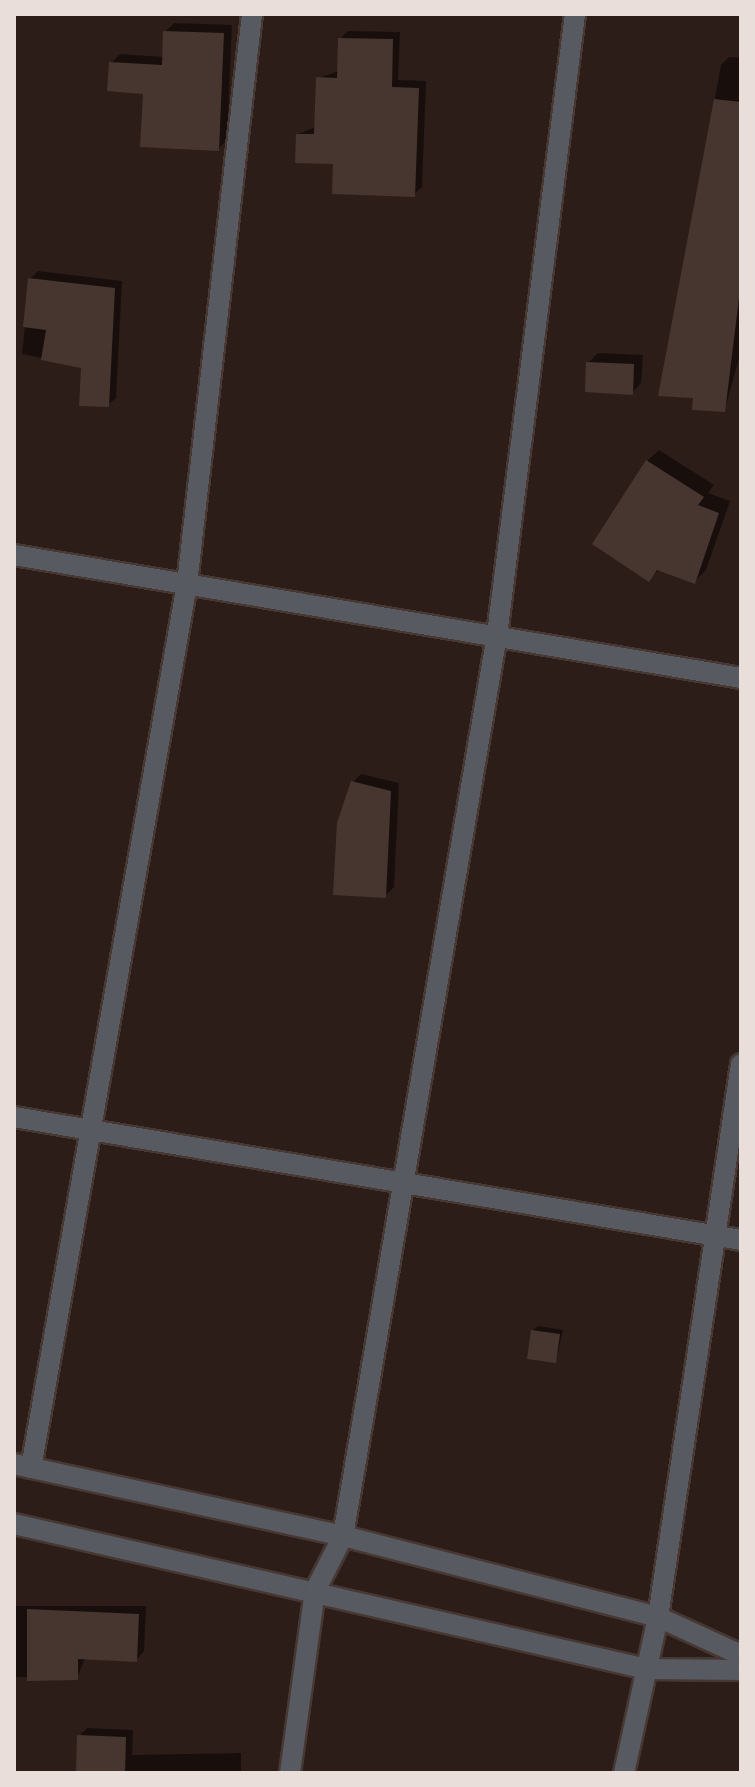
<!DOCTYPE html>
<html>
<head>
<meta charset="utf-8">
<style>
	body { margin:0 }
	#map { position:relative; width:755px; height:1787px; overflow:hidden; background:#2d1d18; font-family:"Golos Text",sans-serif }
	div>[style] { position:absolute }
	[style*='--x'] { left:calc(var(--x)*1px); top:calc(var(--y)*1px); width:calc(var(--w)*1px); rotate:calc(var(--a)*1deg) }
	.shadow>* { inset:0; background:#0007 }
	.building>* { inset:0; background:#473630 }
	.roads { filter:drop-shadow(2px 0 #473833) drop-shadow(-2px 0 #473833) drop-shadow(0 2px #473833) drop-shadow(0 -2px #473833) }
	.minor>* { height:20px; margin:-10px; padding:0 10px; transform-origin:10px; border-radius:10px; background:#575a61 }
	span { translate:-50% -50%; white-space:nowrap; text-align:center; line-height:1.15; -webkit-text-stroke:6px #2d1d18; paint-order:stroke }
	.frame { position:absolute; inset:0; border:16px solid #eadedb; pointer-events:none }
</style>
</head>
<body>
<div id="map">
	<div class="shadow">
		<i style="clip-path:polygon(174px 23px,232px 25px,227px 140px,218px 149px,111px 63px,120px 54px,164px 57px,165px 32px)"></i>
		<i style="clip-path:polygon(348px 31px,400px 32px,398px 80px,426px 81px,422px 187px,414px 194px,335px 162px,298px 134px,316px 127px,318px 78px,339px 71px,340px 39px)"></i>
		<i style="clip-path:polygon(729px 57px,741px 58px,741px 351px,725px 409px,695px 396px,661px 394px,721px 65px)"></i>
		<i style="clip-path:polygon(38px 271px,122px 281px,116px 398px,108px 405px,83px 366px,22px 354px,30px 279px)"></i>
		<i style="clip-path:polygon(598px 353px,643px 355px,641px 383px,632px 393px,588px 363px)"></i>
		<i style="clip-path:polygon(659px 450px,714px 485px,708px 493px,730px 501px,706px 570px,694px 582px,660px 569px,649px 579px,647px 461px)"></i>
		<i style="clip-path:polygon(361px 774px,399px 783px,394px 887px,385px 896px,353px 782px)"></i>
		<i style="clip-path:polygon(538px 1326px,563px 1330px,556px 1361px,533px 1330px)"></i>
		<i style="clip-path:polygon(14px 1606px,146px 1606px,144px 1651px,136px 1660px,85px 1658px,77px 1678px,14px 1677px)"></i>
		<i style="clip-path:polygon(87px 1728px,133px 1730px,132px 1755px,241px 1753px,241px 1773px,78px 1773px,79px 1736px)"></i>
	</div>
	<div class="building">
		<i style="clip-path:polygon(163px 31px,224px 33px,219px 151px,140px 147px,143px 94px,107px 91px,109px 62px,162px 65px)"></i>
		<i style="clip-path:polygon(338px 38px,393px 39px,392px 87px,419px 88px,415px 197px,332px 194px,333px 164px,295px 163px,296px 134px,314px 134px,316px 77px,337px 78px)"></i>
		<i style="clip-path:polygon(714px 99px,741px 102px,741px 282px,725px 412px,692px 410px,693px 398px,658px 396px)"></i>
		<i style="clip-path:polygon(28px 278px,115px 288px,109px 407px,79px 406px,81px 368px,41px 360px,46px 330px,23px 327px)"></i>
		<i style="clip-path:polygon(586px 362px,634px 364px,633px 395px,585px 392px)"></i>
		<i style="clip-path:polygon(646px 460px,704px 497px,698px 505px,719px 513px,695px 584px,657px 570px,649px 582px,592px 544px)"></i>
		<i style="clip-path:polygon(351px 781px,391px 791px,386px 898px,333px 895px,337px 823px)"></i>
		<i style="clip-path:polygon(531px 1330px,560px 1334px,556px 1363px,527px 1359px)"></i>
		<i style="clip-path:polygon(27px 1609px,139px 1614px,137px 1662px,78px 1659px,78px 1680px,27px 1681px)"></i>
		<i style="clip-path:polygon(77px 1735px,126px 1737px,125px 1773px,76px 1773px)"></i>
	</div>
	<div class="roads">
		<div class="minor">
			<i style="--x:14;--y:555;--w:737;--a:9.6"></i>
			<i style="--x:14;--y:1117;--w:737;--a:9.6"></i>
			<i style="--x:14;--y:1464;--w:337;--a:12.3"></i>
			<i style="--x:343;--y:1536;--w:325;--a:14.4"></i>
			<i style="--x:658;--y:1617;--w:91;--a:24.6"></i>
			<i style="--x:31;--y:1468;--w:898;--a:-79.99"></i>
			<i style="--x:187;--y:584;--w:574;--a:-83.49"></i>
			<i style="--x:14;--y:1524;--w:649;--a:12.9"></i>
			<i style="--x:647;--y:1669;--w:94;--a:0.6"></i>
			<i style="--x:290;--y:1773;--w:184;--a:-82.2"></i>
			<i style="--x:315;--y:1591;--w:62;--a:-63"></i>
			<i style="--x:343;--y:1536;--w:914;--a:-80.3"></i>
			<i style="--x:497;--y:635;--w:626;--a:-82.84"></i>
			<i style="--x:624;--y:1773;--w:160;--a:-77.7"></i>
			<i style="--x:658;--y:1617;--w:559;--a:-81.46"></i>
		</div>
	</div>
	<div class="frame"></div>
</div>
</body>
</html>
